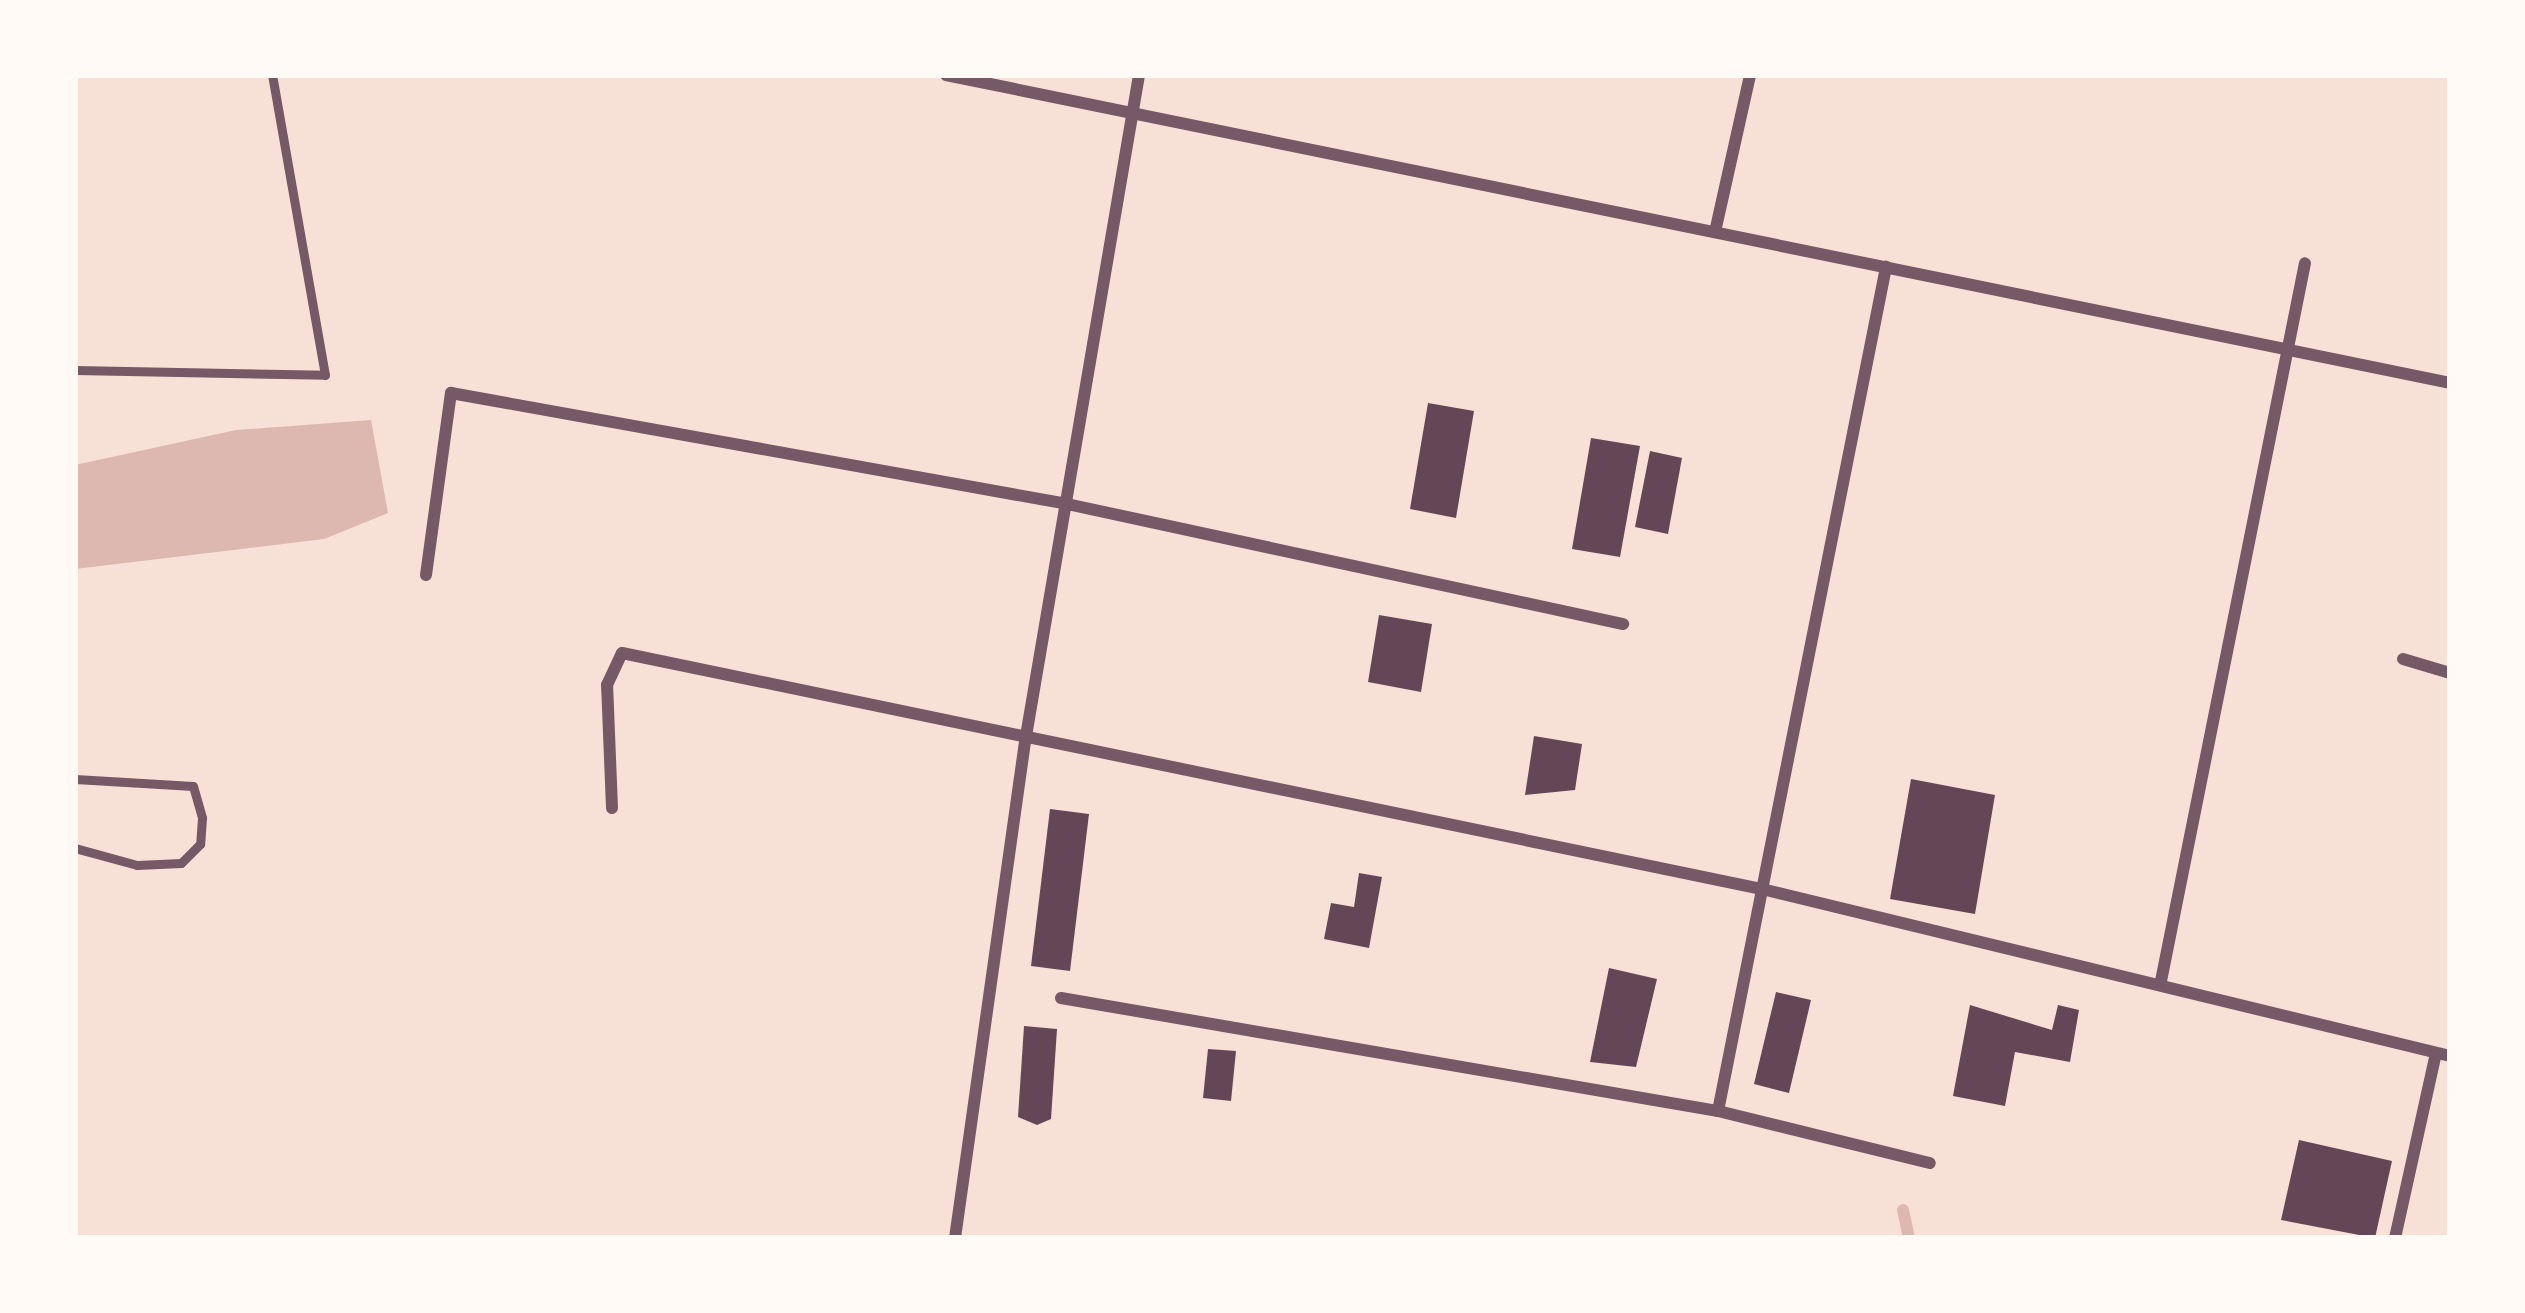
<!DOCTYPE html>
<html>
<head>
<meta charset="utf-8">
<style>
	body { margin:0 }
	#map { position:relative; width:2525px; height:1313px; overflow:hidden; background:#f7e1d7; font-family:"Source Sans 3",sans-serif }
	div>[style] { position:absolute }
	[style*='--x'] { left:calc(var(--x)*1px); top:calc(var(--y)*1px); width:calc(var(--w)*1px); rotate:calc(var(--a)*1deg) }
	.water>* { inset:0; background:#dcb8b0 }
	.stream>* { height:12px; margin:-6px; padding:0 6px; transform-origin:6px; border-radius:6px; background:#dcb8b0 }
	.building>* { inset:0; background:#644757 }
	.service>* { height:9px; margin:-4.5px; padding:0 4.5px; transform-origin:4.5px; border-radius:4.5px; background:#755966 }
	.minor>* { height:12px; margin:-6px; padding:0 6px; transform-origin:6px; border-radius:6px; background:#755966 }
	span { translate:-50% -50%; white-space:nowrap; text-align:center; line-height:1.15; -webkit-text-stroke:9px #fffaf5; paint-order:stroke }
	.frame { position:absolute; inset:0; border:78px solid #fffaf5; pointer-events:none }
</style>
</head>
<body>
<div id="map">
	<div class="water">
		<i style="clip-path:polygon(371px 420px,388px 513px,324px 539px,75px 569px,75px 465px,236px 430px)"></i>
	</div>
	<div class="stream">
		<i style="--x:1903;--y:1210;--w:29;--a:78"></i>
	</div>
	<div class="building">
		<i style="clip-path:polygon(1428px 403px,1474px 411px,1456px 518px,1410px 509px)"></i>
		<i style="clip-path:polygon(1591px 438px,1640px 446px,1620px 557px,1572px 549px)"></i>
		<i style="clip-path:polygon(1650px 451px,1682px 458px,1668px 534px,1635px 527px)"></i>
		<i style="clip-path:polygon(1379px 615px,1432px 624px,1421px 692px,1368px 682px)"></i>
		<i style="clip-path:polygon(1534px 736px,1582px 744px,1575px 790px,1525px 795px)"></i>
		<i style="clip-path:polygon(1911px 779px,1995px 795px,1975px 914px,1890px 899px)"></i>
		<i style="clip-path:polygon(1050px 809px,1089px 814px,1070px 971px,1031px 966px)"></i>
		<i style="clip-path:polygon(1359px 873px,1382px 877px,1369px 948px,1324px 939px,1331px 903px,1354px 907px)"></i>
		<i style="clip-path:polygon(1609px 968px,1657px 979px,1636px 1067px,1590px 1062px)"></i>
		<i style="clip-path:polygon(1776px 992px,1811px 1000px,1789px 1093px,1754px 1084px)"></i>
		<i style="clip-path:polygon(1970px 1005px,2052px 1030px,2058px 1005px,2079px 1010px,2070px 1062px,2015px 1052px,2005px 1106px,1953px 1096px)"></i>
		<i style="clip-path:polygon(1024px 1026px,1057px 1029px,1051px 1119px,1037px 1125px,1018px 1117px)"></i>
		<i style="clip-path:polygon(1208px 1049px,1236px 1051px,1231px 1101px,1203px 1098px)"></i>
		<i style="clip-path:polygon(2299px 1140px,2392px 1161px,2375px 1238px,2281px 1220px)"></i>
	</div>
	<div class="service">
		<i style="--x:75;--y:370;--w:250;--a:1.1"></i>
		<i style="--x:325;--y:375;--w:305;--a:-100"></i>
		<i style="--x:75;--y:779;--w:118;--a:3.4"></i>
		<i style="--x:193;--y:786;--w:33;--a:74"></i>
		<i style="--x:202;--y:818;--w:26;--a:94"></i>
		<i style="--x:200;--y:844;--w:27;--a:135"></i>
		<i style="--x:181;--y:863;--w:44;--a:177.4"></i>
		<i style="--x:137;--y:865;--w:64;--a:-164.7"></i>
	</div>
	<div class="minor">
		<i style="--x:946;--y:75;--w:1535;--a:11.57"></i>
		<i style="--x:1715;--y:232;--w:161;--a:-77.4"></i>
		<i style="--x:426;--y:575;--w:184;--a:-82.2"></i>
		<i style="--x:451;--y:393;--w:626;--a:10.21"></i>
		<i style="--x:1067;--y:504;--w:569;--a:12.18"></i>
		<i style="--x:2403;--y:659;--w:49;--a:16.6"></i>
		<i style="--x:612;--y:808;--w:123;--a:-92.3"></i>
		<i style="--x:607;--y:685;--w:35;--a:-65"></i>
		<i style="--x:622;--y:653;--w:1168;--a:11.7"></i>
		<i style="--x:1766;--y:890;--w:704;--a:13.64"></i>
		<i style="--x:2161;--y:981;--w:732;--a:-78.66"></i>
		<i style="--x:1061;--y:998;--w:667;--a:9.76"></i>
		<i style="--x:1718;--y:1111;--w:218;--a:13.8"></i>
		<i style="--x:1718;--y:1111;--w:861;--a:-78.74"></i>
		<i style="--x:955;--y:1238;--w:501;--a:-81.97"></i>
		<i style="--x:1025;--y:742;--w:677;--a:-80.3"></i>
		<i style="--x:2395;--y:1238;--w:189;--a:-77.5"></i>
	</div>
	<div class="frame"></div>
</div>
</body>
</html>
